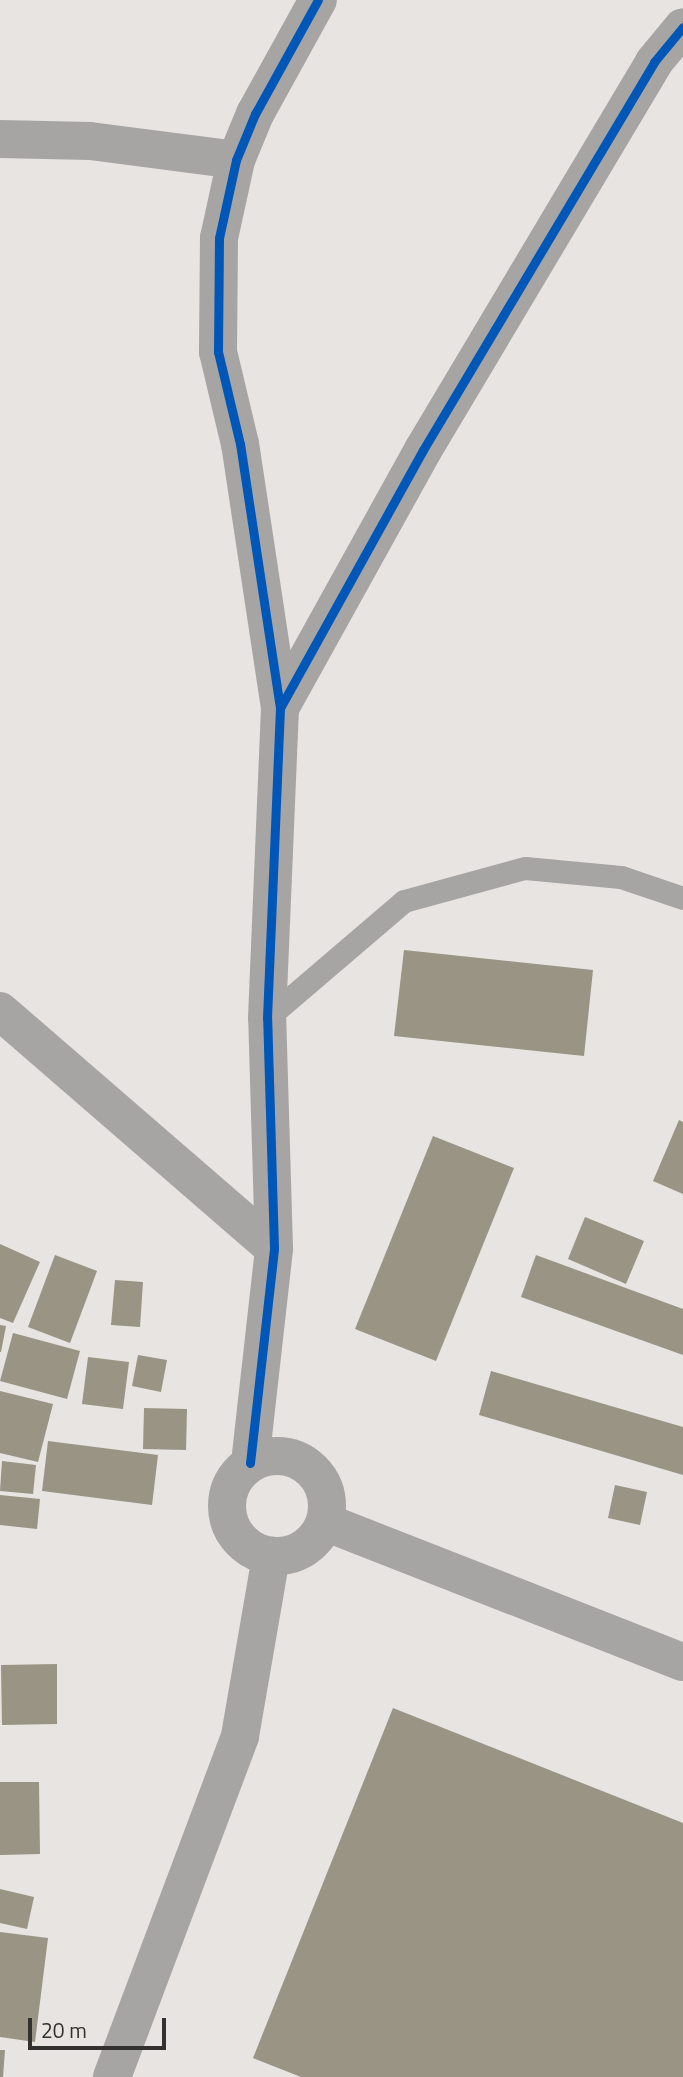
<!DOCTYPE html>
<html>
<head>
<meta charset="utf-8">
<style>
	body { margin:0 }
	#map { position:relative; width:683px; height:2077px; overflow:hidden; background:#e7e4e2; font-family:"Titillium Web",sans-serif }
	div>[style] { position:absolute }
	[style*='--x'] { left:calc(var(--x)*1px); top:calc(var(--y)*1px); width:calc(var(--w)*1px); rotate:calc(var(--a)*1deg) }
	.building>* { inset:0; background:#999483 }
	.service>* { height:23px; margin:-11.5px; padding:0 11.5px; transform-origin:11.5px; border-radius:11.5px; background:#a6a5a4 }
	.minor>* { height:38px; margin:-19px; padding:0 19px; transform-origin:19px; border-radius:19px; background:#a6a5a4 }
	.tertiary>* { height:38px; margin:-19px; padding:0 19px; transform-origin:19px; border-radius:19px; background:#a6a5a4 }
	.tertiary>.ring { margin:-19px; padding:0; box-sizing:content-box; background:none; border:38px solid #a6a5a4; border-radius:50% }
	.cycleway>* { height:9px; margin:-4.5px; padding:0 4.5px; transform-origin:4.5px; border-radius:4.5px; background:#0057b8 }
	span { translate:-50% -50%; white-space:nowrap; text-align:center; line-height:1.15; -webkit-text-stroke:7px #e9e4e0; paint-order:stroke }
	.scale { position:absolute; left:28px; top:2018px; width:138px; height:32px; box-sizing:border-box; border:4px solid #32312f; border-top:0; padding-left:9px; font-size:21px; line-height:24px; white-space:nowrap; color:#32312f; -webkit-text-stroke:5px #e9e4e0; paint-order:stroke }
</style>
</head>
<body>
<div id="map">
	<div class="building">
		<i style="clip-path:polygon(404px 950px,593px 970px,584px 1056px,394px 1036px)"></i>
		<i style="clip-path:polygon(679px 1120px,683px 1122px,683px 1194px,653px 1181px)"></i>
		<i style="clip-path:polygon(433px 1136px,514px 1168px,436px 1361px,355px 1329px)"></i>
		<i style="clip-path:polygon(585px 1217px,644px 1241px,626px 1284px,568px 1259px)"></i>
		<i style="clip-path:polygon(0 1244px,40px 1262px,13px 1323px,0 1318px)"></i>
		<i style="clip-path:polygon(55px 1255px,97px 1271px,70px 1343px,28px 1327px)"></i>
		<i style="clip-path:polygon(536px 1255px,683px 1309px,683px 1355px,521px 1297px)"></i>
		<i style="clip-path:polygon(115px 1280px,143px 1282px,140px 1327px,111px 1325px)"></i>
		<i style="clip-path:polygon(0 1325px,6px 1326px,1px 1352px,0 1352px)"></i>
		<i style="clip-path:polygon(13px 1333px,80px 1351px,67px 1399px,0 1381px)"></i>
		<i style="clip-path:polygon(138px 1355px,167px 1360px,161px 1392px,132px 1386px)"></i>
		<i style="clip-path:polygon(88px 1357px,129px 1362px,123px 1409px,82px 1404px)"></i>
		<i style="clip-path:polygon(491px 1371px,683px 1427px,683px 1475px,479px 1415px)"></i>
		<i style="clip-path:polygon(0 1391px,53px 1404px,38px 1462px,0 1453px)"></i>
		<i style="clip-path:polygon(144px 1408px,187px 1409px,186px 1450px,143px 1449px)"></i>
		<i style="clip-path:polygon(48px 1441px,158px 1455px,152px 1505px,42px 1491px)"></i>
		<i style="clip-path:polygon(2px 1461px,36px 1465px,33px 1494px,0 1491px)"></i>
		<i style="clip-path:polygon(615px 1485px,647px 1492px,640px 1525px,608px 1518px)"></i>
		<i style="clip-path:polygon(0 1495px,40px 1499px,37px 1529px,0 1525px)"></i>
		<i style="clip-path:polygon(57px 1664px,57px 1724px,2px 1725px,1px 1665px)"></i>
		<i style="clip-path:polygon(393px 1708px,683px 1823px,683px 2077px,301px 2077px,253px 2058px)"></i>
		<i style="clip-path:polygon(0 1782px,39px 1782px,40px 1854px,0 1855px)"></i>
		<i style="clip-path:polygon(0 1889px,34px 1897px,27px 1929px,0 1923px)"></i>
		<i style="clip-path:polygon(0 1932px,48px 1938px,35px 2042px,0 2037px)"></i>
		<i style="clip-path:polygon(0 2050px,5px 2050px,3px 2077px,0 2077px)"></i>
	</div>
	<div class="service">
		<i style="--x:267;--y:1018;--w:180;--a:-40.5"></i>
		<i style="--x:404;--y:901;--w:125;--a:-15.3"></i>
		<i style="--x:525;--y:868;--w:96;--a:5.4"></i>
		<i style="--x:621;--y:877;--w:65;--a:18.7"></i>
	</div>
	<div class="minor">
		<i style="--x:0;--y:139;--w:90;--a:1.3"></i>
		<i style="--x:90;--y:141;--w:147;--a:7.4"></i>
		<i style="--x:280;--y:708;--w:295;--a:-61"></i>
		<i style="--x:423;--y:450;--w:452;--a:-59.2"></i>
		<i style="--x:654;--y:62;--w:45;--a:-50.4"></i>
		<i style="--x:0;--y:1011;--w:362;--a:40.9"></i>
		<i style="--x:250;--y:1463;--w:216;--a:-83.6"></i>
		<i style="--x:274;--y:1248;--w:230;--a:-91.7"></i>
		<i style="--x:267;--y:1018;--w:310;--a:-87.6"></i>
		<i style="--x:280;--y:708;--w:267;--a:-98.6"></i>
		<i style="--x:240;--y:444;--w:95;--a:-103.4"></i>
		<i style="--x:218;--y:352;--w:114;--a:-89.5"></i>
		<i style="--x:219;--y:238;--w:80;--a:-77.7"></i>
		<i style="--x:236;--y:160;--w:50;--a:-67.6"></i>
		<i style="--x:255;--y:114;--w:130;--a:-61.1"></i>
	</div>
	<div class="tertiary">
		<i class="ring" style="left:227px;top:1456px;width:62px;height:62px"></i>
		<i style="--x:325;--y:1522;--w:384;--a:21.4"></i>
		<i style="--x:112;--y:2077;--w:364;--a:-69.4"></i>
		<i style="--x:240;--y:1736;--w:183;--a:-80.2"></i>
	</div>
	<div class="cycleway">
		<i style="--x:280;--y:708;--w:295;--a:-61"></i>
		<i style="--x:423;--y:450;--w:452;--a:-59.2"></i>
		<i style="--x:654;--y:62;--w:45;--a:-50.4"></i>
		<i style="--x:250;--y:1463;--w:216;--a:-83.6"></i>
		<i style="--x:274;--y:1248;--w:230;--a:-91.7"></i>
		<i style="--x:267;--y:1018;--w:310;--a:-87.6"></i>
		<i style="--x:280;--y:708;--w:267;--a:-98.6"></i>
		<i style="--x:240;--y:444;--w:95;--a:-103.4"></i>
		<i style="--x:218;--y:352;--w:114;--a:-89.5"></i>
		<i style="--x:219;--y:238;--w:80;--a:-77.7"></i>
		<i style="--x:236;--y:160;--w:50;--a:-67.6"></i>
		<i style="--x:255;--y:114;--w:130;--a:-61.1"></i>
	</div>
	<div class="scale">20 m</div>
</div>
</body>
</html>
